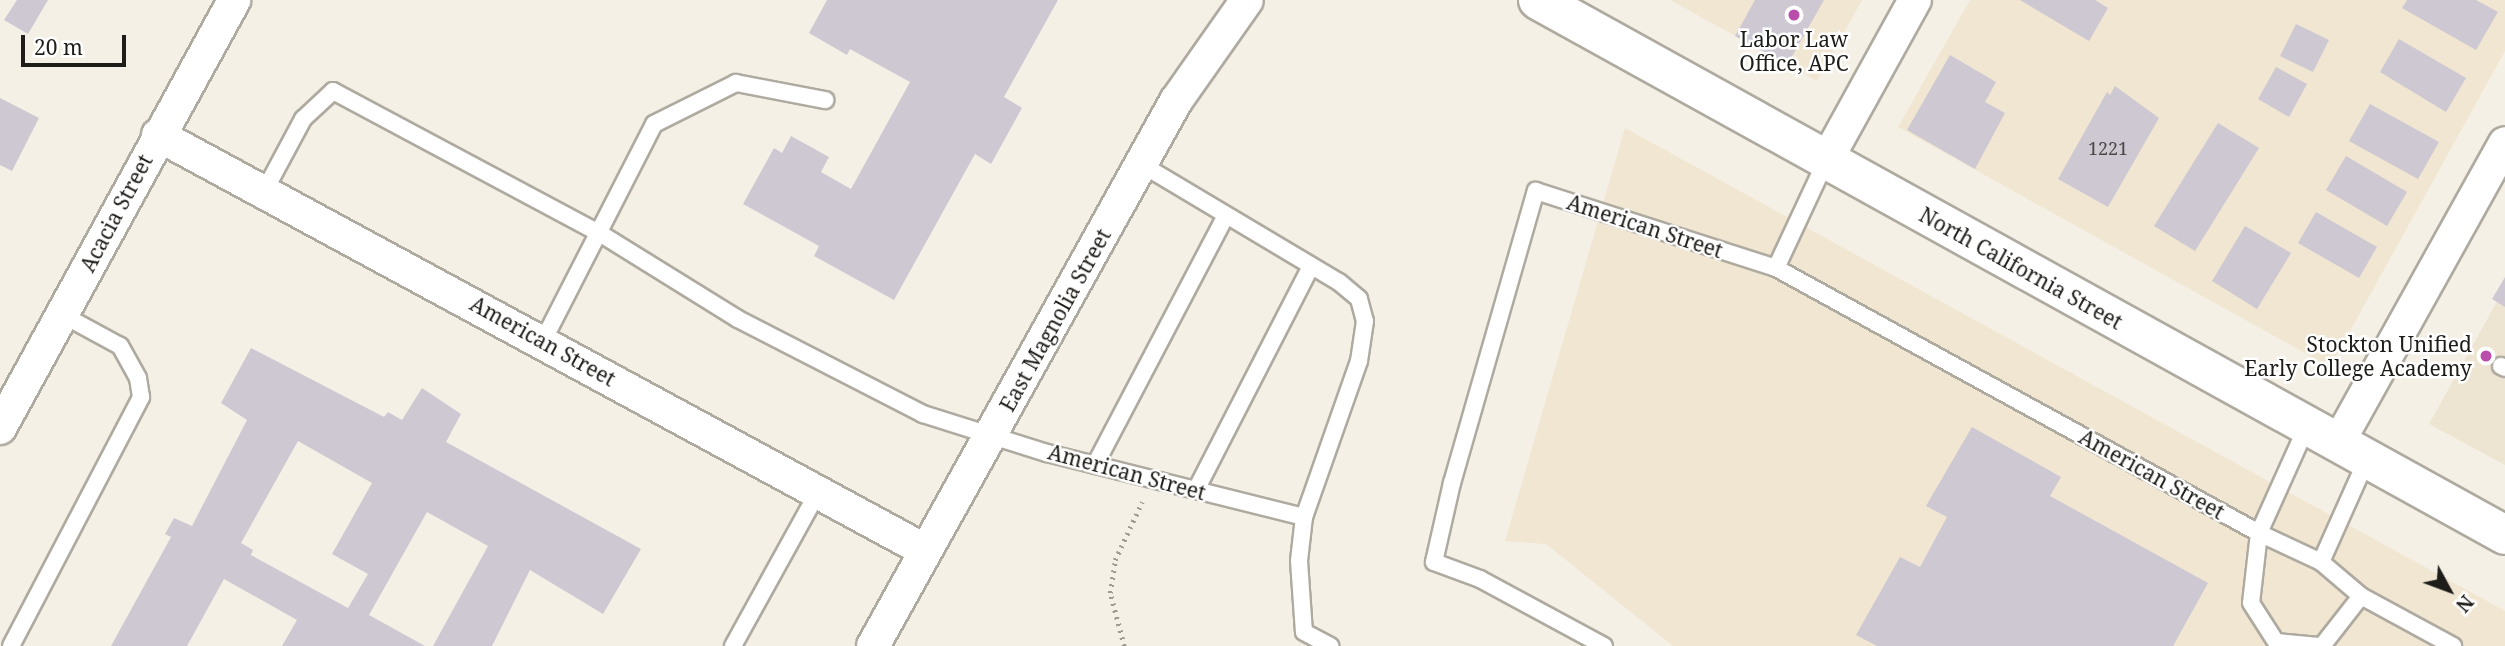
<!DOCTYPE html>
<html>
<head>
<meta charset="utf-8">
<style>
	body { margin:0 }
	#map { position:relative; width:2505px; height:646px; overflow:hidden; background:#f5f0e5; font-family:"Noto Serif",serif }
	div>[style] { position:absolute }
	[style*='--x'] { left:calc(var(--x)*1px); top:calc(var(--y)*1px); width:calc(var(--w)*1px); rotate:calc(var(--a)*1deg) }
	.commercial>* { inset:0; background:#f0e6d1 }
	.built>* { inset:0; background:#ede5d2 }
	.building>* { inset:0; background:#cdc8d2 }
	.path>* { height:4.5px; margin-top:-2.25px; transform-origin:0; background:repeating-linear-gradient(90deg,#9f9b93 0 2px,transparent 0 7px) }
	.roads { filter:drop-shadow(2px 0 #afaaa0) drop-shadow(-2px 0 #afaaa0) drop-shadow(0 2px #afaaa0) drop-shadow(0 -2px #afaaa0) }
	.service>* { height:16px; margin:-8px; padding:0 8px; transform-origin:8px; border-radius:8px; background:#fff }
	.minor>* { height:32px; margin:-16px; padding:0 16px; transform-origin:16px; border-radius:16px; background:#fff }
	.tertiary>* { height:38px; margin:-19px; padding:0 19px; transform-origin:19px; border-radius:19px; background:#fff }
	.dots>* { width:19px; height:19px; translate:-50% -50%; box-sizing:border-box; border:4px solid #fff; border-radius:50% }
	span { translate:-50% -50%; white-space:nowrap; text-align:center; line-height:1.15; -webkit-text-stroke:5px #fff; paint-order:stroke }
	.number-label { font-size:18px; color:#4a4847 }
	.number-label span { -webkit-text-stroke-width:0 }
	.poi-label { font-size:21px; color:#1f1d19 }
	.right { translate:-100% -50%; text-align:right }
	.street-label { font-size:21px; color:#1f1d19 }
	.north { position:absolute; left:2414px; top:555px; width:70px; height:70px; -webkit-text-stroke:5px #fff; paint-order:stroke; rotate:131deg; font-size:19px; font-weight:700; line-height:28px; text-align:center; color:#1f1d19 }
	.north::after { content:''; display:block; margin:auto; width:24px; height:32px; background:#1f1d19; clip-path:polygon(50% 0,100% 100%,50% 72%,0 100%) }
	.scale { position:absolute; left:21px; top:35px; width:105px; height:32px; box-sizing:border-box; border:4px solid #1f1d19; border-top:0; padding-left:9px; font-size:21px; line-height:24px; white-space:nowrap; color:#1f1d19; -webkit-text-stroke:5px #fff; paint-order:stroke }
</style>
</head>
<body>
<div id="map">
	<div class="commercial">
		<i style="clip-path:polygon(1670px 0,1862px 0,1817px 81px)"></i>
		<i style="clip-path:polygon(1970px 0,2505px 0,2505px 51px,2330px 367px,1898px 127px)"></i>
		<i style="clip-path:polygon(1625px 128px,2505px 611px,2505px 646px,1673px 646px,1546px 544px,1505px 541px)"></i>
	</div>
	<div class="built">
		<i style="clip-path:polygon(2505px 287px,2505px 465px,2429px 424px)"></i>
	</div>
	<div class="building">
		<i style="clip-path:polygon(17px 0,48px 0,28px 34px,4px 20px)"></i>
		<i style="clip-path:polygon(827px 0,1058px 0,1004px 97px,1022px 108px,991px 164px,975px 154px,894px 300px,814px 256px,819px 246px,743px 204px,774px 148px,782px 153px,791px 136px,829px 157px,821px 172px,851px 189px,910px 82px,850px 49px,847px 55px,809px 33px)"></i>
		<i style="clip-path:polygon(1755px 0,1824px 0,1787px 65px,1735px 36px)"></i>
		<i style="clip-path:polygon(2020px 0,2095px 0,2108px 8px,2089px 41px)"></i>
		<i style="clip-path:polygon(2407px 0,2476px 0,2498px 12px,2476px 50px,2402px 8px)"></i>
		<i style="clip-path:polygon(2296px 24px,2329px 40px,2313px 72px,2280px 56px)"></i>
		<i style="clip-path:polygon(2399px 39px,2466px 78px,2446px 112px,2380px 72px)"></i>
		<i style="clip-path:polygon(1950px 55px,1996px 82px,1985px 102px,2005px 113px,1975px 169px,1907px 130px)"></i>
		<i style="clip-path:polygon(2276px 67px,2307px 84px,2289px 117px,2258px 99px)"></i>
		<i style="clip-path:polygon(2115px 86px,2159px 118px,2108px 207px,2058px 179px,2107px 92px,2110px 95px)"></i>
		<i style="clip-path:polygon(0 98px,39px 118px,12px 171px,0 165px)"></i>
		<i style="clip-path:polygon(2370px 104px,2439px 142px,2418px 179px,2349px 141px)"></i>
		<i style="clip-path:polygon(2218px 123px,2259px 148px,2195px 251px,2154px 226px)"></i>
		<i style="clip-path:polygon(2346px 156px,2407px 192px,2387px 226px,2326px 190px)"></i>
		<i style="clip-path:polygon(2316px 212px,2377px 247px,2359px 278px,2298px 243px)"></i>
		<i style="clip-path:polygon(2245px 226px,2291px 253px,2257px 309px,2212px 281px)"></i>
		<i style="clip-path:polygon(2505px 277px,2505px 307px,2492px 299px)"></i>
		<i style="clip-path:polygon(evenodd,251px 348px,384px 417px,388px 412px,402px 420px,422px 388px,461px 414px,446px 442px,641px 549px,603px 614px,530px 570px,492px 646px,433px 646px,488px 546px,427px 512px,369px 615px,425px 646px,282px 646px,297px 620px,224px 579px,187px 646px,111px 646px,171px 537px,165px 534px,174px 518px,192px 526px,247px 420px,221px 403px,251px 348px,298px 441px,372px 483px,332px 554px,368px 574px,348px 608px,251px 555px,253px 550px,241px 543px,298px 441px)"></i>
		<i style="clip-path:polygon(1972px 427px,2061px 477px,2050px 496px,2208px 583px,2173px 646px,1877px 646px,1856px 635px,1900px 557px,1920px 567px,1947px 517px,1926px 506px)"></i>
	</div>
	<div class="path">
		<i style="--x:1124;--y:646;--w:55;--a:-104.8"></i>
		<i style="--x:1110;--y:593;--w:33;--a:-81"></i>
		<i style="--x:1115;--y:560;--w:64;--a:-65"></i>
	</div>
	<div class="roads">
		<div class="service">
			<i style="--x:1141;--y:164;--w:230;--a:30.8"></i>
			<i style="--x:1339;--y:282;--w:26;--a:40"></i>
			<i style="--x:1359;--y:299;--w:23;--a:75"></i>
			<i style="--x:1365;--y:321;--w:40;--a:98.5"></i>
			<i style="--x:1359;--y:361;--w:165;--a:109.4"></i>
			<i style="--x:1304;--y:517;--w:44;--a:96.5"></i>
			<i style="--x:1299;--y:561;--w:71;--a:86"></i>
			<i style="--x:1304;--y:632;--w:30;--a:28"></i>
			<i style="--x:265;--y:190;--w:81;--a:-61.8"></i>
			<i style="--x:303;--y:119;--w:41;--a:-43"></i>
			<i style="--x:333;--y:91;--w:304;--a:28.1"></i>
			<i style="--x:601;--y:234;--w:161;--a:31.8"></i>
			<i style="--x:738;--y:319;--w:208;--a:27.2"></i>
			<i style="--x:923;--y:414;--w:130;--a:17.5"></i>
			<i style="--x:1047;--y:453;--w:265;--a:14"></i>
			<i style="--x:1776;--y:268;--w:118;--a:-65"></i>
			<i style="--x:543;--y:341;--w:244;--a:-62.9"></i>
			<i style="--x:654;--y:124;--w:92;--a:-26.6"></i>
			<i style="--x:736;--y:83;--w:91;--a:10.8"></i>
			<i style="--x:2501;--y:366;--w:4;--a:27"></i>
			<i style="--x:2307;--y:426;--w:117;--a:114.2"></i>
			<i style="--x:2259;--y:533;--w:70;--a:96.5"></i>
			<i style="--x:2251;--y:603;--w:46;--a:57.3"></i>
			<i style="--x:2276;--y:642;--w:43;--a:5.3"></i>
			<i style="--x:1095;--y:465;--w:282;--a:-62.3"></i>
			<i style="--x:1196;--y:490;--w:252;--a:-62.8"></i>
			<i style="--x:2321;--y:562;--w:113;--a:-65.9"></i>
			<i style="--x:11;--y:646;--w:281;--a:-62.4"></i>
			<i style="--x:141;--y:397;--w:19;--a:-99"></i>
			<i style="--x:138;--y:378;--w:37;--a:-119"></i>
			<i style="--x:120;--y:346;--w:67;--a:-151.5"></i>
			<i style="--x:733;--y:646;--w:176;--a:-61.1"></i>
			<i style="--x:1604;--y:646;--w:141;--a:-151.6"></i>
			<i style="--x:1480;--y:579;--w:49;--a:-159.7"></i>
			<i style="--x:1434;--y:562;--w:81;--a:-77.2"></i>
			<i style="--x:1452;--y:483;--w:304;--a:-74"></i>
			<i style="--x:1536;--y:191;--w:252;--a:17.8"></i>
			<i style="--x:1776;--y:268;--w:551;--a:28.75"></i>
			<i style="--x:2259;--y:533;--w:68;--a:25.1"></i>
			<i style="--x:2321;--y:562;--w:52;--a:40.4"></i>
			<i style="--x:2361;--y:596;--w:105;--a:28.5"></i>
			<i style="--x:2322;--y:646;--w:63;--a:-52"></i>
		</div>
		<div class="minor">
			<i style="--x:158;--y:135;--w:873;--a:28.44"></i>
			<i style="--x:1826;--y:161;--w:184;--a:-61.1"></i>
			<i style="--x:0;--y:428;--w:488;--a:-61.3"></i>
			<i style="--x:2338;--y:443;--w:343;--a:-60.9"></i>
			<i style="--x:873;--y:646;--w:624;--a:-60.93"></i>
			<i style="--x:1176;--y:101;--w:123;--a:-54.9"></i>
		</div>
		<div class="tertiary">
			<i style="--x:1538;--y:0;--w:1105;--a:28.95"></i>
		</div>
	</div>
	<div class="dots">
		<i style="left:1794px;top:15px;background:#ba4cab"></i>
		<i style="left:2486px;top:356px;background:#ba4cab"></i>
	</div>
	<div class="number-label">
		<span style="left:2108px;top:148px">1221</span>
	</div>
	<div class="poi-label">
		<span style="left:1794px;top:51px">Labor Law<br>Office, APC</span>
		<span class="right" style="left:2472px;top:356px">Stockton Unified<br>Early College Academy</span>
	</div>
	<div class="street-label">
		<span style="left:116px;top:213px;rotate:-62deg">Acacia Street</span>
		<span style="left:1645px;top:226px;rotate:18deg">American Street</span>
		<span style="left:2021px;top:268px;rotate:29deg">North California Street</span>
		<span style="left:1055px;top:320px;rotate:-61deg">East Magnolia Street</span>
		<span style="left:543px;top:341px;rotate:29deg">American Street</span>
		<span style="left:1127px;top:472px;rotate:15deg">American Street</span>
		<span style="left:2152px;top:474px;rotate:29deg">American Street</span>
	</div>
	<div class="north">N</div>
	<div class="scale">20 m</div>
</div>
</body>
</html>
